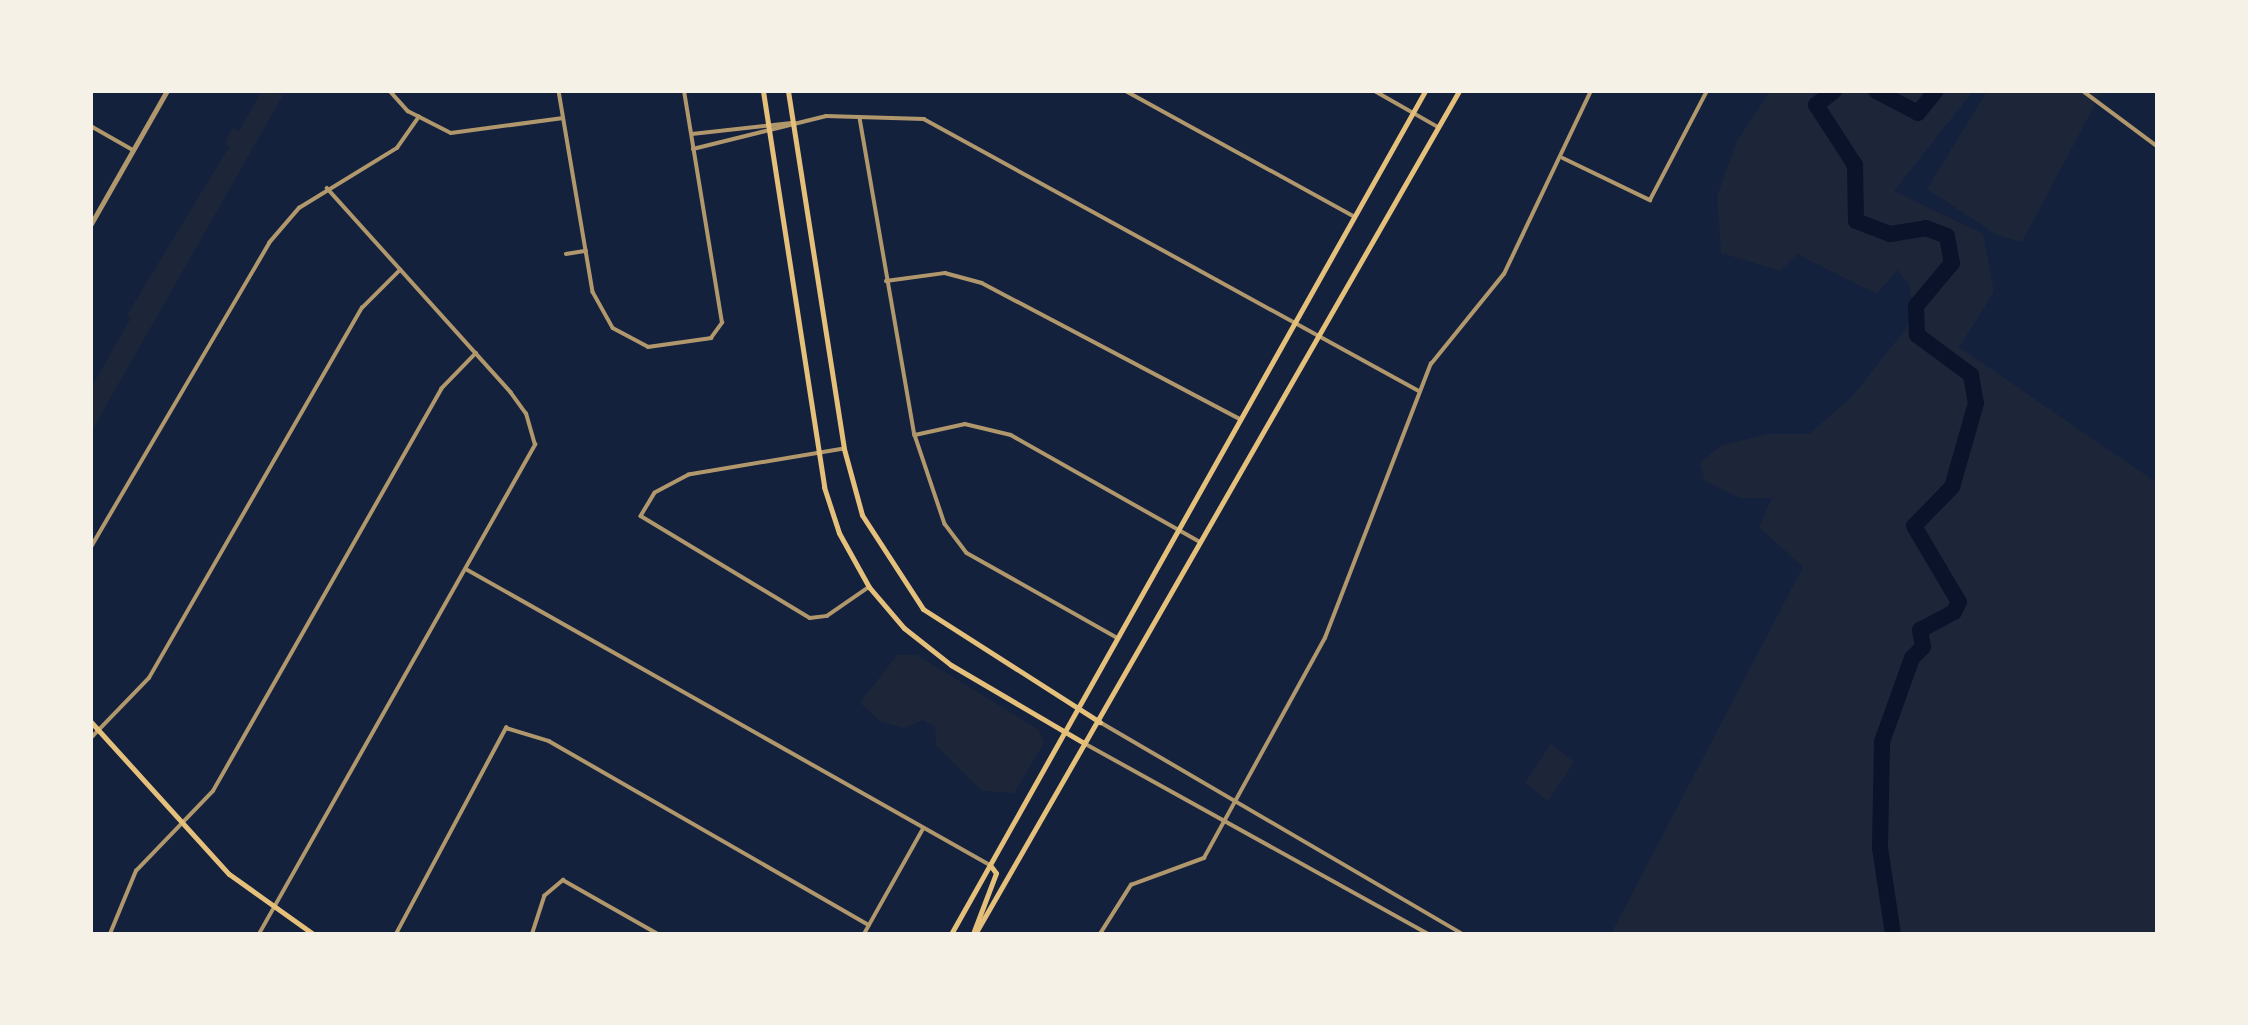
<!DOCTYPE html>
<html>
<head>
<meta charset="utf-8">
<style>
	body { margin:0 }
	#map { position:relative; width:2248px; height:1025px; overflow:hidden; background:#14213d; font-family:"Sofia Sans Condensed",sans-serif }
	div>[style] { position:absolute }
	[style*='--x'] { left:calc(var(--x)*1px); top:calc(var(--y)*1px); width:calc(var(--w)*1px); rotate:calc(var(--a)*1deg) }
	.green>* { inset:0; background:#1d2539 }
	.river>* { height:16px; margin:-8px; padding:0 8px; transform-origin:8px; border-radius:8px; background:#0b132b }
	.minor>* { height:3.5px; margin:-1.75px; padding:0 1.75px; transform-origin:1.75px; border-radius:1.75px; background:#b1986c }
	.tertiary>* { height:4.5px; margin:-2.25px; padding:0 2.25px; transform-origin:2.25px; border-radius:2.25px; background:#b1986c }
	.secondary>* { height:5px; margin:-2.5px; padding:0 2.5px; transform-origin:2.5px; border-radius:2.5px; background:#e5c07b }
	span { translate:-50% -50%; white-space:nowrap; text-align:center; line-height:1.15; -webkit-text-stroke:5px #f6f1e7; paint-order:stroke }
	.frame { position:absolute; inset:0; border:93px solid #f6f1e7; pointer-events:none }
</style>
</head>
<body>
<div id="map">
	<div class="green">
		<i style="clip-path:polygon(262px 91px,283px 95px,91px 432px,91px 388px,131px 318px,127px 315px,229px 147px,225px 142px,233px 128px,239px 131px)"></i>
		<i style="clip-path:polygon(1770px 91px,1973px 91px,1894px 191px,1983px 234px,1994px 292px,1959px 347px,2157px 483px,2157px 934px,1611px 934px,1803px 567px,1759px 527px,1772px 498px,1740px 498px,1705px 481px,1700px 463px,1720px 446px,1767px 434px,1809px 434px,1851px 398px,1915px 317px,1909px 284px,1897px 270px,1877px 294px,1797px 254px,1780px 271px,1721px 253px,1717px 196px,1737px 141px)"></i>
		<i style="clip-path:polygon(1987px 91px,2102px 91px,2022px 242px,1997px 235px,1927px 189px)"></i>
		<i style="clip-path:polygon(897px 655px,917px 655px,1039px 730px,1044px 743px,1014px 793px,982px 791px,936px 745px,935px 727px,923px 720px,904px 728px,881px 722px,860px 703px)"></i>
		<i style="clip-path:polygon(1551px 744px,1574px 762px,1548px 801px,1525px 783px)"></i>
	</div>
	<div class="river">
		<i style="--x:1834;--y:91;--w:23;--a:142"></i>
		<i style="--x:1816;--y:105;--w:72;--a:57"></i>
		<i style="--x:1855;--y:165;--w:56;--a:89"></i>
		<i style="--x:1856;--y:221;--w:36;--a:21"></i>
		<i style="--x:1890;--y:234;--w:36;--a:-9"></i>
		<i style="--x:1926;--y:228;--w:22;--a:21"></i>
		<i style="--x:1947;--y:236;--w:27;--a:80"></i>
		<i style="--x:1952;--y:263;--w:56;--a:129.9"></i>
		<i style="--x:1916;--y:306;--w:29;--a:88"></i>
		<i style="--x:1917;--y:335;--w:67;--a:36.5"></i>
		<i style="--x:1971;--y:375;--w:28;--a:80"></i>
		<i style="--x:1976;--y:403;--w:87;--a:105.9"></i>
		<i style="--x:1952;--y:487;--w:54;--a:134.3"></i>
		<i style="--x:1914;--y:526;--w:88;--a:59.4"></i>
		<i style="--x:1959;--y:602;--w:11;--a:117"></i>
		<i style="--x:1954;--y:612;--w:38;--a:152"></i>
		<i style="--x:1920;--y:630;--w:17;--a:80"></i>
		<i style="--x:1923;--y:647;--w:16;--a:135"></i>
		<i style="--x:1912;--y:658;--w:89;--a:109.7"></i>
		<i style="--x:1882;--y:742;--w:106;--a:91.1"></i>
		<i style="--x:1880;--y:848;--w:87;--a:81.4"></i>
		<i style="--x:1876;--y:91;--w:47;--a:27.6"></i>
		<i style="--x:1918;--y:113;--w:28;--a:-51"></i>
	</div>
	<div class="minor">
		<i style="--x:390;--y:91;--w:27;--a:48"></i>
		<i style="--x:408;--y:111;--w:48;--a:27.1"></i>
		<i style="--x:451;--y:133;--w:113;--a:-7.6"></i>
		<i style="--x:559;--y:91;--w:204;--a:80.4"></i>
		<i style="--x:593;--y:292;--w:41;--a:60.9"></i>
		<i style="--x:613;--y:328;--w:40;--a:28"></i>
		<i style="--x:648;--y:347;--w:64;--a:-8.1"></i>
		<i style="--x:711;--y:338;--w:19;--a:-54"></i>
		<i style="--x:722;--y:323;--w:235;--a:-99.3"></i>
		<i style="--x:1126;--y:91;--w:259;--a:28.8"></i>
		<i style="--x:1375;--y:91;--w:73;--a:29.7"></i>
		<i style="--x:2083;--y:91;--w:92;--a:36.6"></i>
		<i style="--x:860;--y:118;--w:322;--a:80.2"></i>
		<i style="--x:915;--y:435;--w:94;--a:71.4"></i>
		<i style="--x:945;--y:524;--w:36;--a:53"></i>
		<i style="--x:967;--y:553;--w:173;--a:29.4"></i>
		<i style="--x:91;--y:126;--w:48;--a:29.7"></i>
		<i style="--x:692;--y:134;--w:100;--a:-6.3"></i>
		<i style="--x:693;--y:149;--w:137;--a:-13.9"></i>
		<i style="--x:826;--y:116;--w:98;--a:1.8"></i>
		<i style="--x:924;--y:119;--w:565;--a:28.79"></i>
		<i style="--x:1563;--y:158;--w:97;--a:25.8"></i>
		<i style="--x:1650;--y:200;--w:123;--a:-62.4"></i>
		<i style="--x:566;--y:254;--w:20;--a:-9"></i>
		<i style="--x:886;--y:281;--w:60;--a:-7.7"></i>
		<i style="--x:945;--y:273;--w:38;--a:15"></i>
		<i style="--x:982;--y:283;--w:292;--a:27.8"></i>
		<i style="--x:915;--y:435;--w:51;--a:-12.4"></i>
		<i style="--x:965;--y:424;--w:47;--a:13.4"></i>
		<i style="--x:1011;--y:435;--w:217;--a:29.5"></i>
		<i style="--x:844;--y:449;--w:157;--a:170.5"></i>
		<i style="--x:689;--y:475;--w:38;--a:152"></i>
		<i style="--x:655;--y:493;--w:27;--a:121"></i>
		<i style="--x:641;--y:516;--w:197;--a:31.1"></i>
		<i style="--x:810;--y:618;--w:17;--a:-7"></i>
		<i style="--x:827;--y:616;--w:51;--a:-34.6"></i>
		<i style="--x:91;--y:547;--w:352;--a:-59.6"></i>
		<i style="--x:269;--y:243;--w:46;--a:-49.4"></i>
		<i style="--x:299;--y:208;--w:115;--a:-31.5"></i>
		<i style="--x:397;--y:148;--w:38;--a:-55"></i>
		<i style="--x:466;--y:569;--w:602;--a:29.46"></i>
		<i style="--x:1100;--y:722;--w:420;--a:30.3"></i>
		<i style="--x:91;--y:738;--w:83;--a:-46"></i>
		<i style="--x:149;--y:678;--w:427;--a:-60.1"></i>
		<i style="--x:362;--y:308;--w:54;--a:-45"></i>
		<i style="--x:1084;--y:743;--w:394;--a:29"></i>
		<i style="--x:110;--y:934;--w:68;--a:-67.6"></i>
		<i style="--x:136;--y:871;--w:111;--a:-46.1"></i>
		<i style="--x:213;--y:791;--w:462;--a:-60.4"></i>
		<i style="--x:441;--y:389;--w:50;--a:-45.8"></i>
		<i style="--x:259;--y:934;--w:562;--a:-60.56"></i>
		<i style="--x:535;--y:445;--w:32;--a:-106"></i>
		<i style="--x:526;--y:414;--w:26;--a:-126"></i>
		<i style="--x:511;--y:393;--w:275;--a:-132"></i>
		<i style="--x:396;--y:934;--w:234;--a:-61.9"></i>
		<i style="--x:506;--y:728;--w:45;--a:16.8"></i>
		<i style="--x:549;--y:741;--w:369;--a:29.9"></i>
		<i style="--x:532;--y:934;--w:40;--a:-72"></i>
		<i style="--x:544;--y:896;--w:25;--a:-40"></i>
		<i style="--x:563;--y:880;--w:109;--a:29.6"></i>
		<i style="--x:864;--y:934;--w:120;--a:-60.7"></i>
		<i style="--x:1100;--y:934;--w:58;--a:-57.7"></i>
		<i style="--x:1131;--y:885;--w:78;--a:-20.3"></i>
		<i style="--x:1204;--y:858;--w:251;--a:-61.2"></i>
		<i style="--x:1325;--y:638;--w:294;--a:-68.9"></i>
		<i style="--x:1431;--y:364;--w:116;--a:-51"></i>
		<i style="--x:1504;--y:274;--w:203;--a:-64.6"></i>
	</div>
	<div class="tertiary">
		<i style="--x:91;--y:224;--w:153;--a:-60.3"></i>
	</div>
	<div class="secondary">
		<i style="--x:763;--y:91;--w:401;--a:81.2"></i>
		<i style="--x:824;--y:487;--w:48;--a:71.9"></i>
		<i style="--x:839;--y:533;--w:62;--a:60.9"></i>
		<i style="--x:869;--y:587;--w:54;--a:49.5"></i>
		<i style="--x:904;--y:628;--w:60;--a:38.2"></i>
		<i style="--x:951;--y:665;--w:152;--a:30.4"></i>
		<i style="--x:788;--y:91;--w:362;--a:81.1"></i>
		<i style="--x:844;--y:449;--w:68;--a:74.7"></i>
		<i style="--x:862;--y:515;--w:112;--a:57"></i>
		<i style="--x:923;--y:609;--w:210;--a:32.6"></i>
		<i style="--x:91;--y:722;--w:205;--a:47.8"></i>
		<i style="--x:229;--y:874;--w:103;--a:35.5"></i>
		<i style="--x:974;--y:931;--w:62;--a:-69.2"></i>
		<i style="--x:996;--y:873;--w:10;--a:-127"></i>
		<i style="--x:951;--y:934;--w:967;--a:-60.65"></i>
		<i style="--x:975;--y:934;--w:972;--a:-60.14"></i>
	</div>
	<div class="frame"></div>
</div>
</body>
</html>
